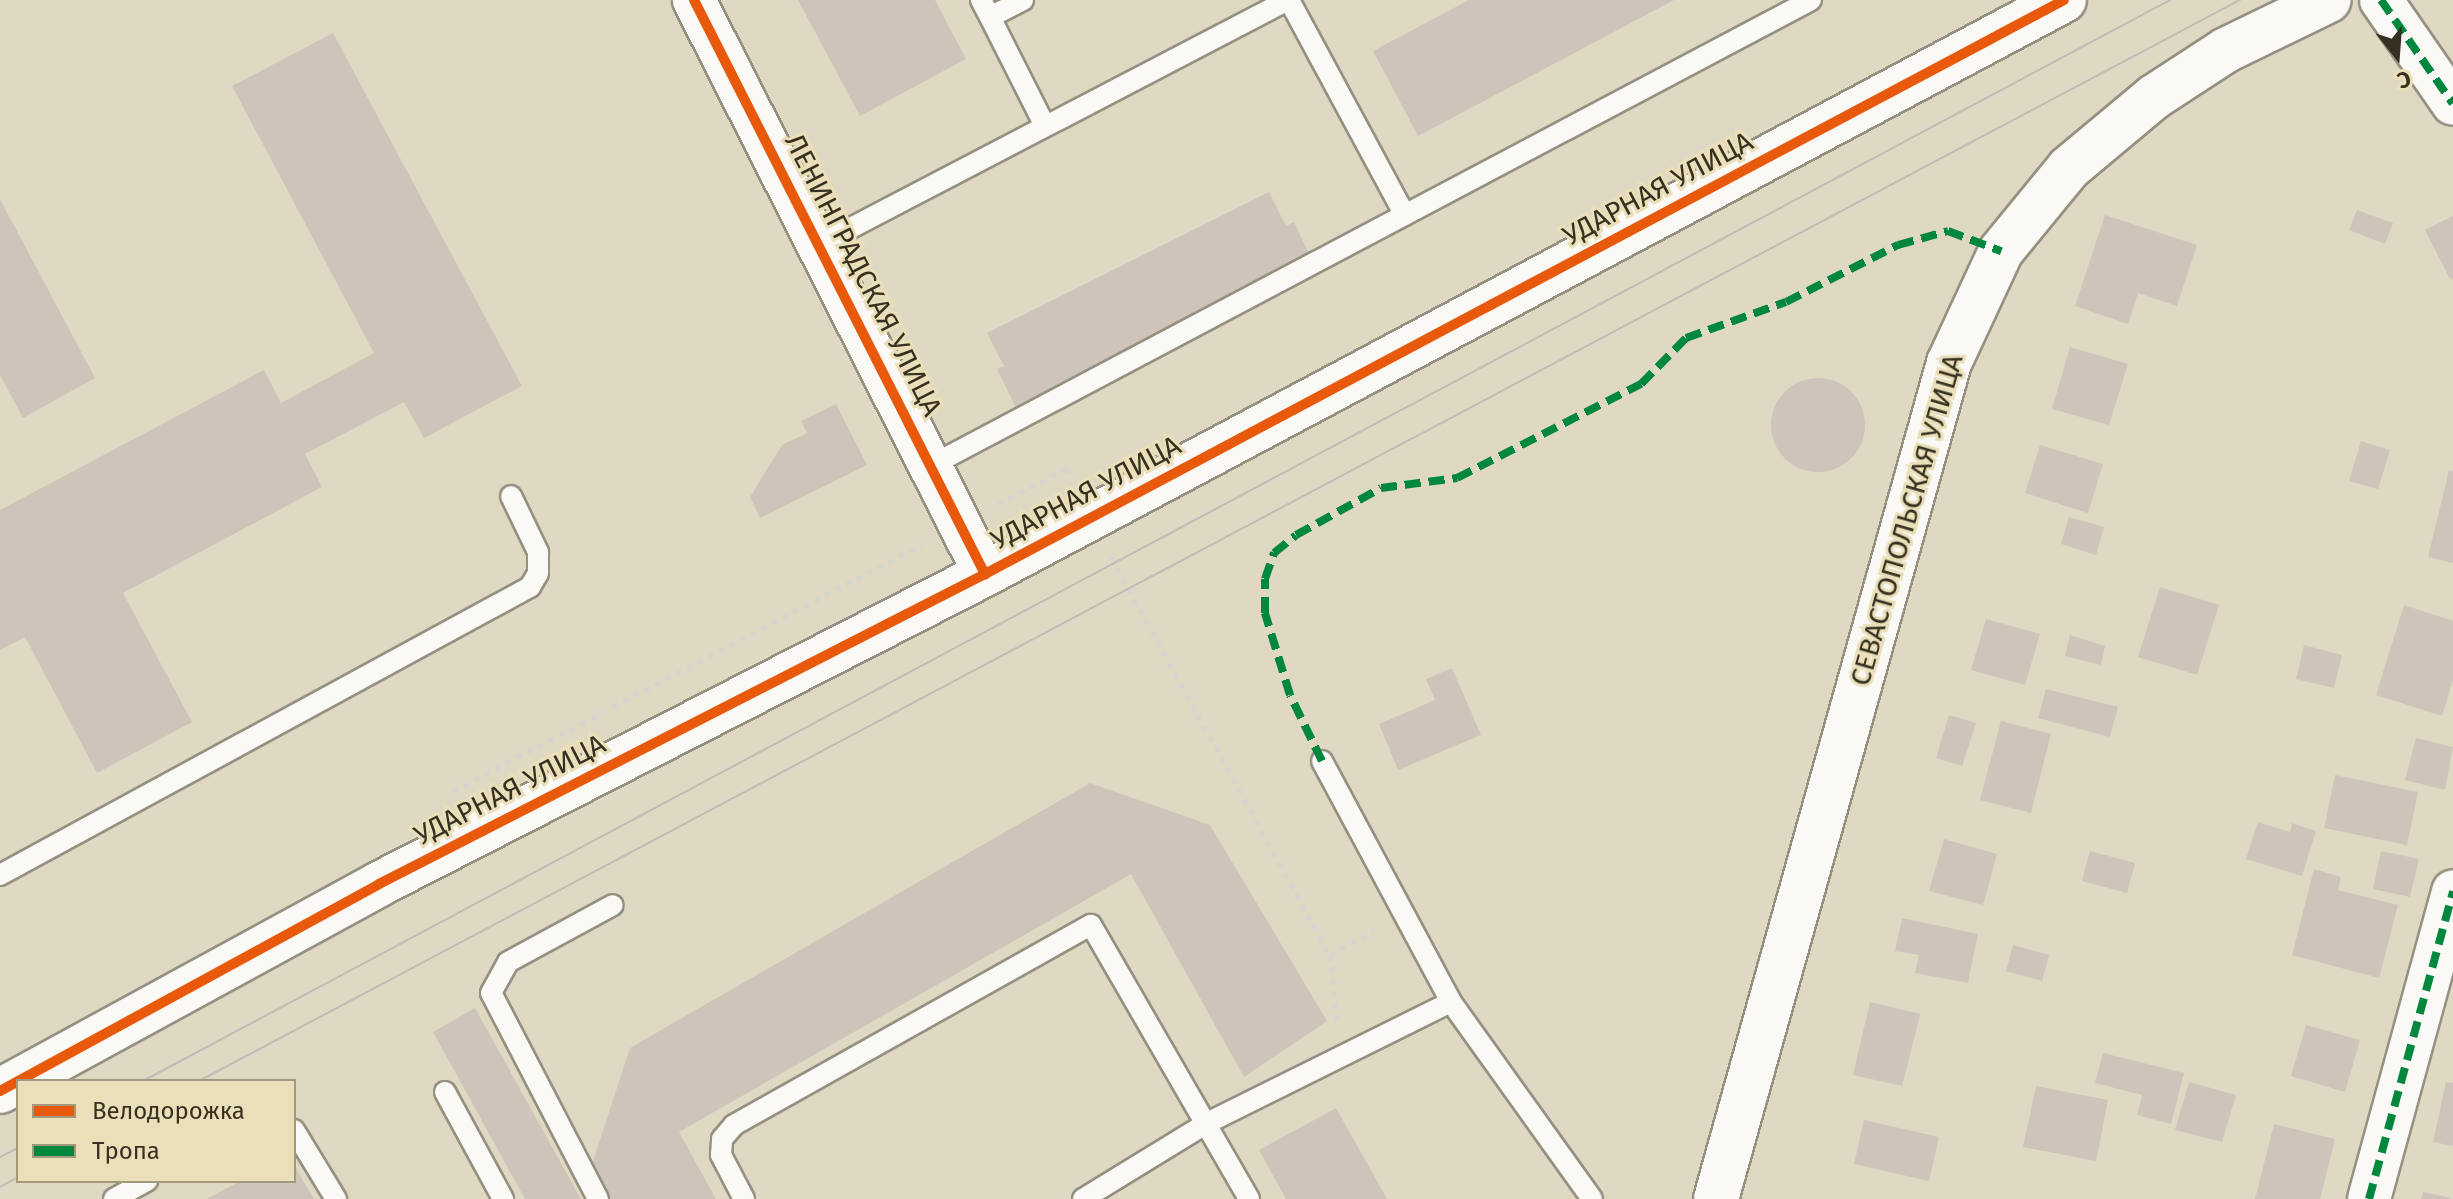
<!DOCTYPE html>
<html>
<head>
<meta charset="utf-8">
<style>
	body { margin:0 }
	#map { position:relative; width:2453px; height:1199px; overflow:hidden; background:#dfd9c4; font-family:"Fira Sans",sans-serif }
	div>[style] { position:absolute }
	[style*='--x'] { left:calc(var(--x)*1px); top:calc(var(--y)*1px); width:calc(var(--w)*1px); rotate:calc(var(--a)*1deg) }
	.building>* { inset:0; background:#cfc4b9 }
	.round { border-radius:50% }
	.path>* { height:5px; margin-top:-2.5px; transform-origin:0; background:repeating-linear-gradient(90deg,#d6d5ce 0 6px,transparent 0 12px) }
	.roads { filter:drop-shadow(2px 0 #959080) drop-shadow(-2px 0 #959080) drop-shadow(0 2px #959080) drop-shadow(0 -2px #959080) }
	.lane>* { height:20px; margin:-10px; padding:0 10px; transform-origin:10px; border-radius:10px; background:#faf9f6 }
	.street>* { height:42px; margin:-21px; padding:0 21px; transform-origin:21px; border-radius:21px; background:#faf9f6 }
	.secondary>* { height:44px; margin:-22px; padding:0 22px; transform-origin:22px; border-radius:22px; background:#faf9f6 }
	.tram>* { height:2px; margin:-1px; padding:0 1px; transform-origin:1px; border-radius:1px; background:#bebcb6 }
	.quiet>* { height:8px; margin-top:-4px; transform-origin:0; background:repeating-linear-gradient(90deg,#00873e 0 16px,transparent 0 24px) }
	.cycleway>* { height:10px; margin:-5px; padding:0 5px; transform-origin:5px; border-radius:5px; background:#e8590c }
	span { translate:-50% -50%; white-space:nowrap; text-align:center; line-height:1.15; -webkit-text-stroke:6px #eadfb9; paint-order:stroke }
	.street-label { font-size:28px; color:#353021 }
	.legend { position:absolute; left:16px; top:1079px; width:280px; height:104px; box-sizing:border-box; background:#eadfb9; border:2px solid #a2997c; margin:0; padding:10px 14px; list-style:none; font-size:24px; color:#353021 }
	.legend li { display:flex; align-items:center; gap:16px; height:40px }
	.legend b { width:40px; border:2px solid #a2997c }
	.north { position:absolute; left:2357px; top:16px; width:80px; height:80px; -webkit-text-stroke:6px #eadfb9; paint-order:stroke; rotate:163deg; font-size:22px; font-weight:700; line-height:32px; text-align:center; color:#353021 }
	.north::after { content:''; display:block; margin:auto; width:28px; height:36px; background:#353021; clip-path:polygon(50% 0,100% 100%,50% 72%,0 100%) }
</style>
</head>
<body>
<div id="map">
	<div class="building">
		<i style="clip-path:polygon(798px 0,935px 0,966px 59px,860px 116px)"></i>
		<i style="clip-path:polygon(1469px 0,1674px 0,1418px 136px,1373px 51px)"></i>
		<i style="clip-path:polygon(333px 33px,522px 386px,424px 438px,404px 402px,305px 454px,322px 487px,123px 593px,192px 722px,97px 773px,25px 637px,0 650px,0 510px,264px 370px,281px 403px,374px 353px,232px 86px)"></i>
		<i style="clip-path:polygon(1269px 192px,1286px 226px,1294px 222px,1312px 260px,1016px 408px,997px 369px,1004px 366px,987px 333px)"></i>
		<i style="clip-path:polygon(0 199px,95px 378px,23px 418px,0 375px)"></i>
		<i style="clip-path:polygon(2357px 210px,2393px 223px,2385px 244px,2349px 230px)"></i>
		<i style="clip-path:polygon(2105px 215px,2197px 245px,2177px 306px,2138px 293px,2128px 324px,2075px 306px)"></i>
		<i style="clip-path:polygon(2453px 216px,2453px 278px,2450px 279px,2425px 230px)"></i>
		<i style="clip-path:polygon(2070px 347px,2128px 364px,2109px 425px,2052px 409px)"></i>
		<i class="round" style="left:1771px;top:378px;width:94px;height:94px"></i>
		<i style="clip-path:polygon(836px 404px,867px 465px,760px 518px,750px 497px,782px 445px,807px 433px,801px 421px)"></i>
		<i style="clip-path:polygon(2361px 441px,2390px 450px,2378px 489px,2349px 481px)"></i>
		<i style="clip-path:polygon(2040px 445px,2103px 464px,2088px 513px,2025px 493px)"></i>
		<i style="clip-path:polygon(2449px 470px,2453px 471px,2453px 563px,2428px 557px)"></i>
		<i style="clip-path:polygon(2069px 517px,2104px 527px,2096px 555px,2061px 544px)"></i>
		<i style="clip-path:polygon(2160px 587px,2219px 605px,2197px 675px,2138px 657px)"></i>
		<i style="clip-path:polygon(2404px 605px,2453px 621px,2453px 680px,2442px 716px,2376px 695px)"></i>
		<i style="clip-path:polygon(1986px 619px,2040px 634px,2025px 685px,1971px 670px)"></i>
		<i style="clip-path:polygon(2070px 635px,2105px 646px,2101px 665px,2065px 656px)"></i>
		<i style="clip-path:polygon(2304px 645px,2342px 655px,2334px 688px,2296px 679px)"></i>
		<i style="clip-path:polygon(1452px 668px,1481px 735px,1398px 770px,1379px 724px,1435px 700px,1426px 679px)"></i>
		<i style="clip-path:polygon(2046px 689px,2118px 707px,2110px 737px,2038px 718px)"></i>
		<i style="clip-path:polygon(1949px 715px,1976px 723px,1962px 766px,1936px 758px)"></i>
		<i style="clip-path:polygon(2001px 721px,2051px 734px,2031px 813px,1980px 800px)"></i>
		<i style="clip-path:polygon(2416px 738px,2453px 747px,2445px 790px,2405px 780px)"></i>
		<i style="clip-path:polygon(2335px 775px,2418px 792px,2407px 845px,2324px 828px)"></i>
		<i style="clip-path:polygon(1090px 783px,1210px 825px,1327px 1021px,1244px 1077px,1131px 874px,679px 1132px,716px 1199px,606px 1199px,590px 1170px,630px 1048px)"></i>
		<i style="clip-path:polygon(2258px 822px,2290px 832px,2292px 823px,2316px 831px,2302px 876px,2246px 859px)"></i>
		<i style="clip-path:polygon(1944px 839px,1997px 854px,1983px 905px,1929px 891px)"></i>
		<i style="clip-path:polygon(2090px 851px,2135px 863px,2127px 893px,2082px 881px)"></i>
		<i style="clip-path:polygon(2381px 851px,2419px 859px,2410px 897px,2373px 889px)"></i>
		<i style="clip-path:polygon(2314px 869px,2341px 877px,2338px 890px,2398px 905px,2379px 978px,2292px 955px)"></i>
		<i style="clip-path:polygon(1902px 918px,1978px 934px,1968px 983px,1915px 973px,1919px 955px,1895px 951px)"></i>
		<i style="clip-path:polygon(2013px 945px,2049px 955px,2042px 981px,2006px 971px)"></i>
		<i style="clip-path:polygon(1870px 1002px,1920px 1014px,1902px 1086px,1853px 1075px)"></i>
		<i style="clip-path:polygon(475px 1008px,581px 1199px,525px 1199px,433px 1032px)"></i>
		<i style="clip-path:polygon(2306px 1025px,2360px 1040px,2345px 1092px,2291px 1076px)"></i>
		<i style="clip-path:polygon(2103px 1053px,2184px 1073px,2171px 1124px,2137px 1115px,2142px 1095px,2095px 1083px)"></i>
		<i style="clip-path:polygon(2189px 1082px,2236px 1095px,2222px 1142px,2175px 1130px)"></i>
		<i style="clip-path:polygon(2446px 1082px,2453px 1083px,2453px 1146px,2433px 1142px)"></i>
		<i style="clip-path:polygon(2036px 1086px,2108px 1100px,2096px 1161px,2023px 1147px)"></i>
		<i style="clip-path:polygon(1336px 1108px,1387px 1199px,1286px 1199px,1259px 1150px)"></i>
		<i style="clip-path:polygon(1864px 1120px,1939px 1137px,1929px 1181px,1854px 1164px)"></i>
		<i style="clip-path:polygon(2274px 1124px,2335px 1139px,2320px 1199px,2255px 1199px)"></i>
		<i style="clip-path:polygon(294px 1165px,314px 1199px,207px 1199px,240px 1181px,294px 1181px)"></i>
		<i style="clip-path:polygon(2423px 1192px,2451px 1198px,2451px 1199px,2421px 1199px)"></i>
	</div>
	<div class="path">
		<i style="--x:998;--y:504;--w:77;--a:-27.9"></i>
		<i style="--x:1066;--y:468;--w:13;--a:63"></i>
		<i style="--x:1111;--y:557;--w:454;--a:61.2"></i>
		<i style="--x:1330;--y:955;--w:51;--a:-29.6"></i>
		<i style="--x:453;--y:791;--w:530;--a:-27.77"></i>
		<i style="--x:1330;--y:955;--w:67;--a:84"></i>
	</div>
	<div class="roads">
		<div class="lane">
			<i style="--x:981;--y:0;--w:19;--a:62"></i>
			<i style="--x:990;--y:17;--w:37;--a:-27"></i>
			<i style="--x:1289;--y:0;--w:244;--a:61.7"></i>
			<i style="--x:990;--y:17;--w:122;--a:63.2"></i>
			<i style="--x:820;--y:244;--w:528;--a:-27.54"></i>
			<i style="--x:934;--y:464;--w:992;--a:-27.88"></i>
			<i style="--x:1322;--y:761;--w:273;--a:61.8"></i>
			<i style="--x:0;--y:875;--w:603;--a:-28.52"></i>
			<i style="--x:530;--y:587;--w:16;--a:-60"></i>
			<i style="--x:538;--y:573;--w:21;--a:-90"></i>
			<i style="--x:538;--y:552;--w:62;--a:-115.7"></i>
			<i style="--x:445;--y:1092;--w:122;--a:61.5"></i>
			<i style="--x:294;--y:1130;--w:81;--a:58.7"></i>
			<i style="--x:114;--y:1199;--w:38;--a:-29"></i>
			<i style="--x:598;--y:1199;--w:232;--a:-117.4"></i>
			<i style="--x:491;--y:993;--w:35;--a:-61"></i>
			<i style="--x:508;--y:962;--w:119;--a:-28.5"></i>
			<i style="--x:744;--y:1199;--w:50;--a:-117.6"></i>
			<i style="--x:721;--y:1155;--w:16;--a:-86"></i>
			<i style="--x:722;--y:1139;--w:18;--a:-49"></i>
			<i style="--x:734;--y:1125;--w:409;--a:-29.3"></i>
			<i style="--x:1091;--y:925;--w:316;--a:60"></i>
			<i style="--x:1083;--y:1199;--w:145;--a:-31.5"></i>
			<i style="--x:1207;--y:1123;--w:272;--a:-26.4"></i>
			<i style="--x:1451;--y:1002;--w:242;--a:54.4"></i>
		</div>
		<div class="street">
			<i style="--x:694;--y:0;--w:644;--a:63.12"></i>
			<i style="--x:2381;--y:0;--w:126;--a:55.3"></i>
			<i style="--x:2369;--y:1199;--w:319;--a:-74.7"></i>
		</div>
		<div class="secondary">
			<i style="--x:0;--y:1091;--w:432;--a:-28.6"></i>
			<i style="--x:379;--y:884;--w:681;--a:-27.09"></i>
			<i style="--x:985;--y:574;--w:1222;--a:-28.01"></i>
			<i style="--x:1716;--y:1199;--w:868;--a:-74.43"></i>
			<i style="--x:1949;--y:363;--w:123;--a:-65.1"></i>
			<i style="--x:2001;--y:251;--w:107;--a:-50.7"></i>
			<i style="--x:2069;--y:168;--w:111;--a:-39.9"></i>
			<i style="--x:2154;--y:97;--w:86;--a:-33.1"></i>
			<i style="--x:2226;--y:50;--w:114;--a:-25.9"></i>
		</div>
	</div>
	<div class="tram">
		<i style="--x:143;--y:1081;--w:2297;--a:-28.07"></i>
		<i style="--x:199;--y:1081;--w:2310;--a:-27.91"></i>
		<i style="--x:0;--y:1157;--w:20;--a:-27"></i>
		<i style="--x:0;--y:1187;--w:21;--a:-29"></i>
	</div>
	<div class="quiet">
		<i style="--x:2381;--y:0;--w:126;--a:55.3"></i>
		<i style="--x:1322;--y:761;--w:73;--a:-115.9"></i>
		<i style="--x:1290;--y:695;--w:86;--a:-107"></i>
		<i style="--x:1265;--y:613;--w:34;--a:-90"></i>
		<i style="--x:1265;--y:579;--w:28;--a:-71"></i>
		<i style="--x:1274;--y:553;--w:28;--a:-39"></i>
		<i style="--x:1296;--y:535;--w:97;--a:-28.9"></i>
		<i style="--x:1381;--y:488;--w:77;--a:-7.5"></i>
		<i style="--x:1457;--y:478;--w:207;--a:-27.1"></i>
		<i style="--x:1641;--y:384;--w:64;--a:-45.6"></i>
		<i style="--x:1686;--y:338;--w:106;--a:-19.8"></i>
		<i style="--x:1786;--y:302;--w:126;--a:-27"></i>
		<i style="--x:1898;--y:245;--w:52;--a:-15.6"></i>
		<i style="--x:1948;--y:231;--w:57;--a:20.7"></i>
		<i style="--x:2369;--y:1199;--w:319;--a:-74.7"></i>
	</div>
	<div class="cycleway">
		<i style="--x:694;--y:0;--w:644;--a:63.12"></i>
		<i style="--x:0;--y:1091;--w:432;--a:-28.6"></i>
		<i style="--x:379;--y:884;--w:681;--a:-27.09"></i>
		<i style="--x:985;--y:574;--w:1222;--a:-28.01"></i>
	</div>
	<div class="street-label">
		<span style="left:1658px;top:189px;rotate:-28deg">УДАРНАЯ УЛИЦА</span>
		<span style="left:863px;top:275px;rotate:63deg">ЛЕНИНГРАДСКАЯ УЛИЦА</span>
		<span style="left:1086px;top:493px;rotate:-28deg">УДАРНАЯ УЛИЦА</span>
		<span style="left:1907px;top:520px;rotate:-74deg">СЕВАСТОПОЛЬСКАЯ УЛИЦА</span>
		<span style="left:510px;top:790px;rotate:-27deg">УДАРНАЯ УЛИЦА</span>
	</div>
	<ul class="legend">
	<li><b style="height:10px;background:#e8590c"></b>Велодорожка</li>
	<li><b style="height:10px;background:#00873e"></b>Тропа</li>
	</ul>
	<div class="north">С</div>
</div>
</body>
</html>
